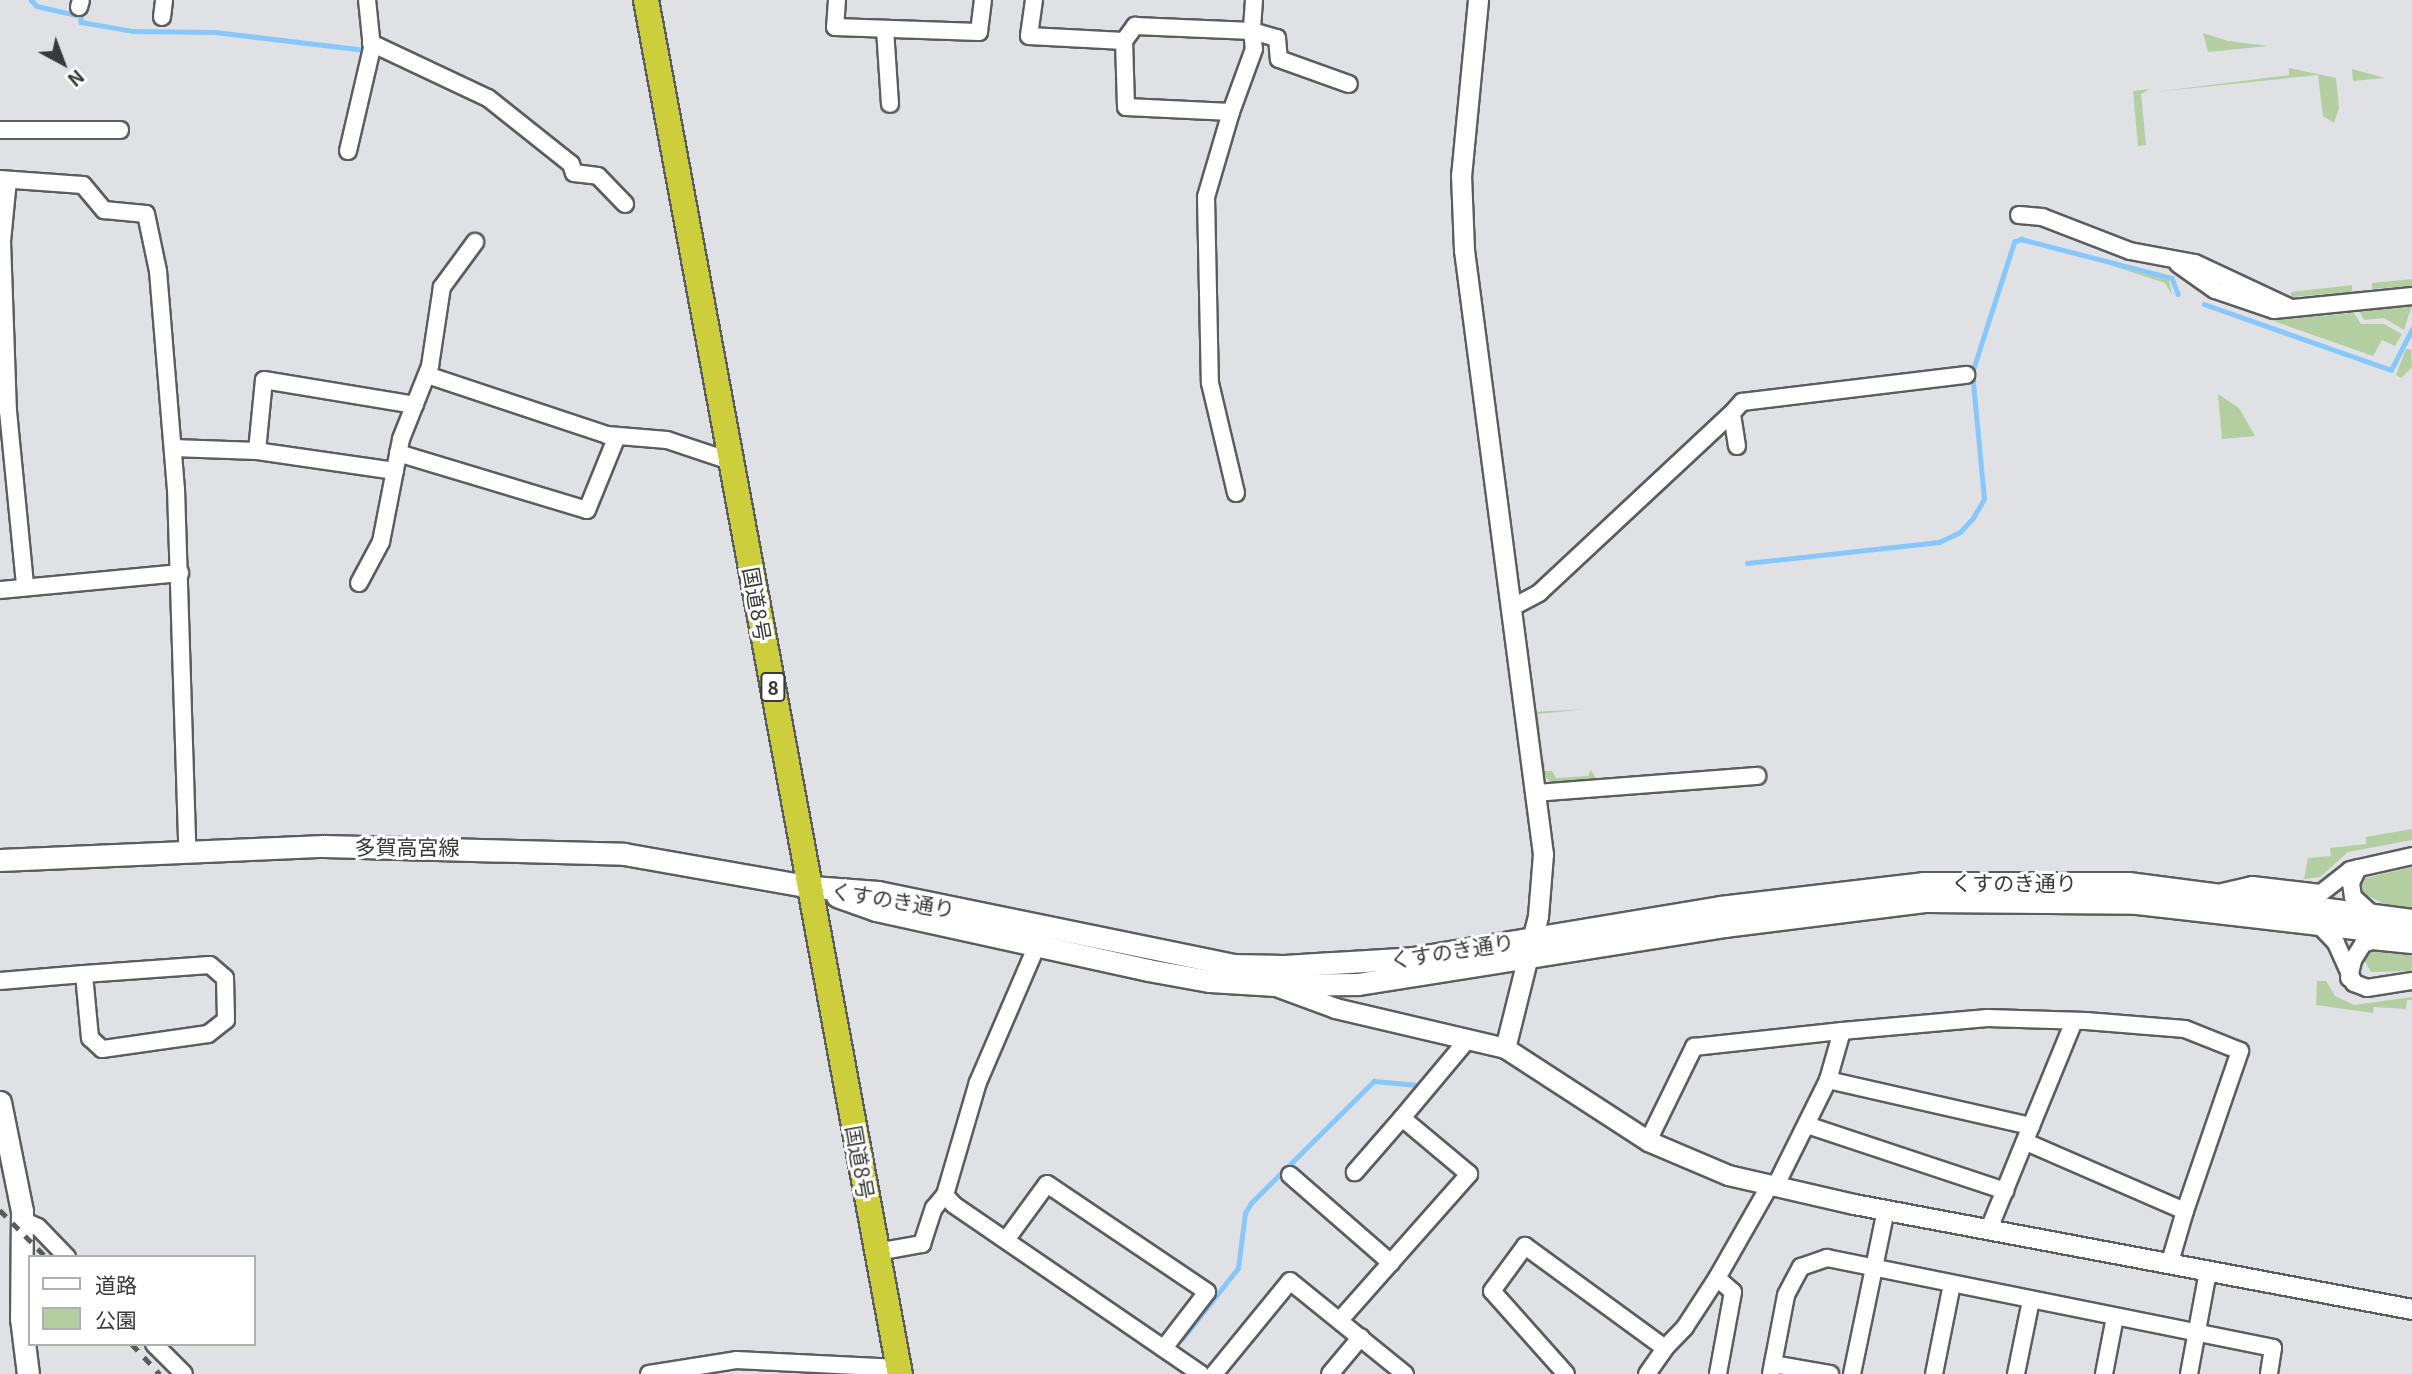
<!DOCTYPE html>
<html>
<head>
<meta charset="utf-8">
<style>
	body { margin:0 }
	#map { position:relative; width:2412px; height:1374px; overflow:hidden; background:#e0e1e5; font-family:Georgia,"Noto Sans JP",serif }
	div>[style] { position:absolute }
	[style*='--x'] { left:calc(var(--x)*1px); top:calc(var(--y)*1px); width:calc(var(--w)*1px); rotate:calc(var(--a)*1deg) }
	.green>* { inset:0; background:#b3cfa1 }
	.stream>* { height:4.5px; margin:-2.25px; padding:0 2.25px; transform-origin:2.25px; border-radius:2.25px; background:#87c7fc }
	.roads { filter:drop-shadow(2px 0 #5c5d60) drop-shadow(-2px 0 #5c5d60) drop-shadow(0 2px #5c5d60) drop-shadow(0 -2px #5c5d60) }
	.minor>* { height:16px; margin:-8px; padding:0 8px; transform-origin:8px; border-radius:8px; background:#fff }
	.tertiary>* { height:19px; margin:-9.5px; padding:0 9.5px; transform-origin:9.5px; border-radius:9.5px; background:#fff }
	.secondary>* { height:21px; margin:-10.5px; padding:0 10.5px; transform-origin:10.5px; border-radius:10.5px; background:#fff }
	.trunk>* { height:24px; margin:-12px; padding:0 12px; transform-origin:12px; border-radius:12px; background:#ccce3c }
	.rail>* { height:4.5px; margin-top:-2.25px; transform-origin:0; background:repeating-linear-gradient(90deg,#5a5b5d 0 9px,transparent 0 18px) }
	span { translate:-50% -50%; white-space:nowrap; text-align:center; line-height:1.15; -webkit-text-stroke:6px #fff; paint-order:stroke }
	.shield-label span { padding:2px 5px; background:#fff; border:2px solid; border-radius:5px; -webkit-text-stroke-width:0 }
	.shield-label { font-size:19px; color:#38393a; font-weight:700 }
	.street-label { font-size:21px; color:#38393a }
	.legend { position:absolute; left:28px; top:1255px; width:228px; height:91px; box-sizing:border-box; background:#fff; border:2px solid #afb0b0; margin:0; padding:9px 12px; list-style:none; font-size:21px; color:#38393a }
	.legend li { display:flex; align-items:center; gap:14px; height:35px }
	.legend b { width:35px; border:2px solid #afb0b0 }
	.north { position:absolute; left:28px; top:28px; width:70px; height:70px; -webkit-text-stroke:5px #fff; paint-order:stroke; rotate:139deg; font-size:19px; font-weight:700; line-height:28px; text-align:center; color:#38393a }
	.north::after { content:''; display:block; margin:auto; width:24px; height:32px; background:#38393a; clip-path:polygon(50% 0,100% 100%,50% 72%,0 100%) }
</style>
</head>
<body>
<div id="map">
	<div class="green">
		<i style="clip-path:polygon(2203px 33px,2228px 41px,2268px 46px,2208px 52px)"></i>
		<i style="clip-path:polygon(2289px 68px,2336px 78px,2339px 108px,2334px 123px,2323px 116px,2318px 75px,2155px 92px,2289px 75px)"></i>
		<i style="clip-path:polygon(2352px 69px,2385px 78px,2353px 81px)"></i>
		<i style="clip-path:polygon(2150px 89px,2141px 94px,2146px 145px,2138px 146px,2133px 91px)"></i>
		<i style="clip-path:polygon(2107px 264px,2169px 280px,2172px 295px,2165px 283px)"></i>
		<i style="clip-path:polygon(2412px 279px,2412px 286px,2372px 289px,2372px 283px)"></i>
		<i style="clip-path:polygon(2352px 285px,2352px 292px,2291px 297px,2291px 292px)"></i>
		<i style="clip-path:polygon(2215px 295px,2285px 319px,2354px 313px,2361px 324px,2384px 324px,2402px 334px,2395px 346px,2382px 340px,2373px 356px,2211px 299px)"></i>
		<i style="clip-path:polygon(2412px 305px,2404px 330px,2384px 318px,2364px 320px,2360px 312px)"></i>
		<i style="clip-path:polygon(2406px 349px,2411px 349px,2412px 367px,2401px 378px,2396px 375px)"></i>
		<i style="clip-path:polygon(2218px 394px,2239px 408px,2255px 436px,2222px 439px)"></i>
		<i style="clip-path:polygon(1586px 709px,1538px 714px,1540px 731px,1534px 730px,1532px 712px)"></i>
		<i style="clip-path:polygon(1544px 760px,1545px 771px,1552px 771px,1556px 778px,1588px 776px,1591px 770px,1597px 780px,1553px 783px,1539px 773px,1538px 762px)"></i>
		<i style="clip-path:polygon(2412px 829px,2412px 840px,2348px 852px,2320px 877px,2304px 879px,2308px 858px,2331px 856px,2330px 848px,2366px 844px,2366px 837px)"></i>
		<i style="clip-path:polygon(2412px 867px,2412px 910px,2393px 908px,2360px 892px,2362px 879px)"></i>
		<i style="clip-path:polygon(2371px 949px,2412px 951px,2412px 971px,2371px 972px,2364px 960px)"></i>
		<i style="clip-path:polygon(2317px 981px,2326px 981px,2335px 996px,2354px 1005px,2412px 997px,2412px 1000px,2407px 1000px,2406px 1009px,2374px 1007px,2373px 1013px,2316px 1005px)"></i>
	</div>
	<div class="stream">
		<i style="--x:31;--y:0;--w:8;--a:45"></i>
		<i style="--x:37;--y:6;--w:45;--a:12.8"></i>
		<i style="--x:81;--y:16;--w:6;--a:90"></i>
		<i style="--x:81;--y:22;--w:53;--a:9.8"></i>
		<i style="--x:133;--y:31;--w:82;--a:0.7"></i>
		<i style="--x:215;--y:32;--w:151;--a:6.8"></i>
		<i style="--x:2204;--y:304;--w:198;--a:19.4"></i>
		<i style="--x:2391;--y:370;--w:46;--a:-62.9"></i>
		<i style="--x:1747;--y:563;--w:193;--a:-6.2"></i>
		<i style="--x:1939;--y:542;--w:23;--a:-25"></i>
		<i style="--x:1960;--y:532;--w:19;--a:-47"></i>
		<i style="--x:1973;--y:518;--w:22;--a:-60"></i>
		<i style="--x:1984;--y:499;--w:127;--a:-95.4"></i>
		<i style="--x:1972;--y:373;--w:138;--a:-72.2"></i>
		<i style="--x:2014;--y:242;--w:8;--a:-23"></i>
		<i style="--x:2021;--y:239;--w:156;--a:14.5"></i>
		<i style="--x:2172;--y:278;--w:17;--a:69"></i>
		<i style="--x:1182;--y:1339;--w:90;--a:-51.7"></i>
		<i style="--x:1238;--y:1268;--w:55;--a:-82.7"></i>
		<i style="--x:1245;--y:1213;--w:12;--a:-59"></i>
		<i style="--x:1251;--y:1203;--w:173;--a:-44.8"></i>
		<i style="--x:1374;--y:1081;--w:44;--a:5.2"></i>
	</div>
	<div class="roads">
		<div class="minor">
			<i style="--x:837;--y:0;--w:27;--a:94"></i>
			<i style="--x:835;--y:27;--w:144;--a:2"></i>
			<i style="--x:979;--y:32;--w:32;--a:-83"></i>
			<i style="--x:1034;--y:0;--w:36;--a:98"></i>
			<i style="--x:1029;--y:36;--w:95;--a:3"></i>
			<i style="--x:1254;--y:0;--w:31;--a:94"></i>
			<i style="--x:1252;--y:31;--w:26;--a:16"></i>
			<i style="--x:1277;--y:38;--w:21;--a:85"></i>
			<i style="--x:1279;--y:59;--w:74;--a:19.7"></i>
			<i style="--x:79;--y:7;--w:7;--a:-74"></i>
			<i style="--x:162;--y:17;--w:17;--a:-83"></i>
			<i style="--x:1135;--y:26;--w:117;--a:2.4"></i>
			<i style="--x:1252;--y:31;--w:18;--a:84"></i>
			<i style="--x:1254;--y:49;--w:67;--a:110.1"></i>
			<i style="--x:1231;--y:112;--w:105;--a:-177.3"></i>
			<i style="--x:1126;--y:107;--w:66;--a:-91.7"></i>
			<i style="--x:1124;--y:41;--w:19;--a:-54"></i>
			<i style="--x:885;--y:29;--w:75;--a:86.2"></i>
			<i style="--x:371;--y:43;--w:129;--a:25.2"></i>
			<i style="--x:488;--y:98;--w:106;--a:38.5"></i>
			<i style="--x:571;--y:164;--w:9;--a:72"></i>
			<i style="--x:574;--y:173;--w:24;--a:7"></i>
			<i style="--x:598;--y:176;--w:39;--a:46"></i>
			<i style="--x:1231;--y:112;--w:89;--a:106.4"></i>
			<i style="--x:1206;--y:197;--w:186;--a:88.8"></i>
			<i style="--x:1210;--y:383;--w:113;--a:76.7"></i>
			<i style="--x:0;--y:130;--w:120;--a:0"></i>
			<i style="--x:348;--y:151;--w:106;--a:-76.9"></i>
			<i style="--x:372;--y:48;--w:48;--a:-95.9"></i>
			<i style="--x:0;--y:179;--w:83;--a:4.1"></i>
			<i style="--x:83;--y:185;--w:33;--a:50"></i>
			<i style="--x:104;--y:210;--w:42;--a:5.4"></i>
			<i style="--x:146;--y:214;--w:58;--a:78.1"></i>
			<i style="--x:158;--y:271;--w:219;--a:85.3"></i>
			<i style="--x:176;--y:489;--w:359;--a:88.2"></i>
			<i style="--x:8;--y:180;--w:61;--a:95.6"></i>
			<i style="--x:2;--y:241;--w:170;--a:88"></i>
			<i style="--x:8;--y:411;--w:175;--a:84.4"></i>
			<i style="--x:2019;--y:215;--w:23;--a:5"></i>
			<i style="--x:2042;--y:217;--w:94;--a:21.1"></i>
			<i style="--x:2130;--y:251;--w:66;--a:10.5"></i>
			<i style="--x:2195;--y:263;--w:106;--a:25.1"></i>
			<i style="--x:2178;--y:264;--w:45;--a:35.1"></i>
			<i style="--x:2215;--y:290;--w:62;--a:18.7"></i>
			<i style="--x:2274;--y:310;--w:139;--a:-5.8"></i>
			<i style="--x:427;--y:375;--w:190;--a:18.4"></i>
			<i style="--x:607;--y:435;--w:60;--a:4.8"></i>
			<i style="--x:667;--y:440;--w:70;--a:18.4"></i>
			<i style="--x:1737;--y:446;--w:33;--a:-99"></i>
			<i style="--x:1732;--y:413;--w:15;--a:-48"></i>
			<i style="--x:1742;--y:402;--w:226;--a:-6.9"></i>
			<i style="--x:173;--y:448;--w:84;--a:2"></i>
			<i style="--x:398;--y:453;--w:197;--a:16.8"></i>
			<i style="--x:587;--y:510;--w:80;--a:-67.9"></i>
			<i style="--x:395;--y:471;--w:139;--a:-171.8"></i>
			<i style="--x:257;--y:451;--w:71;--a:-84.4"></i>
			<i style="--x:264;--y:380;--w:153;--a:9.4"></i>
			<i style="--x:359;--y:583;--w:47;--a:-61.8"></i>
			<i style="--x:381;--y:542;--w:105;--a:-79"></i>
			<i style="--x:401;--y:439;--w:79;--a:-68.3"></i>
			<i style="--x:430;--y:366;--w:80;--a:-81.4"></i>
			<i style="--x:442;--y:287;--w:56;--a:-53.7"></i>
			<i style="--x:0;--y:590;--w:181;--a:-5.4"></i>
			<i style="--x:1511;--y:608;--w:32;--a:-28"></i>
			<i style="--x:1539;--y:593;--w:264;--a:-43"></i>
			<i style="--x:1535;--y:793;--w:223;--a:-4.4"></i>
			<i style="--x:2358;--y:868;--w:17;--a:115"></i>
			<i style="--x:2351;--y:883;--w:14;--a:82"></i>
			<i style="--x:2353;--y:897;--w:25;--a:42"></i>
			<i style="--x:2222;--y:892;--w:31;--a:-13"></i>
			<i style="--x:2252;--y:885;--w:69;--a:6.6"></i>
			<i style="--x:2321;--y:893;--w:37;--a:-38"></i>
			<i style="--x:2350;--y:870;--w:64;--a:-12.7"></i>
			<i style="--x:2316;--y:922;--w:29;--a:46"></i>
			<i style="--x:2336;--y:943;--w:44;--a:65.8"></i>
			<i style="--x:2354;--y:983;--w:14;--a:21"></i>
			<i style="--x:2367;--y:988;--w:46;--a:-8.8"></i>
			<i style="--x:1041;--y:936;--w:159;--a:113.3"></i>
			<i style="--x:978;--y:1082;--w:118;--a:106.3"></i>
			<i style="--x:945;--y:1195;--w:13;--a:48"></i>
			<i style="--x:954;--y:1205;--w:299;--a:34.4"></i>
			<i style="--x:2349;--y:978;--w:18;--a:-77"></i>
			<i style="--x:2353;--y:960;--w:19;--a:-58"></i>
			<i style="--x:2363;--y:944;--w:9;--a:-18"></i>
			<i style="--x:2372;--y:941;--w:40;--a:5.7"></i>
			<i style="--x:0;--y:981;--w:84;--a:-4.8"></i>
			<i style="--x:84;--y:974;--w:126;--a:-4.1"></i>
			<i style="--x:210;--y:965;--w:20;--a:41"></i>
			<i style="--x:225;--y:978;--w:42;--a:88.6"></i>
			<i style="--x:226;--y:1020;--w:23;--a:142"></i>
			<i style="--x:208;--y:1034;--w:107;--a:171.9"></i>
			<i style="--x:102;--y:1049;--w:16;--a:-137"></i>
			<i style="--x:90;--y:1038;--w:64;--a:-95.4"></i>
			<i style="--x:1842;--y:1031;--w:146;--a:-5.1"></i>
			<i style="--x:1987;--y:1018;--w:99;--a:1.7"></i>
			<i style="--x:2086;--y:1021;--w:99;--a:4.6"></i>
			<i style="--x:2185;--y:1029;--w:59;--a:21.8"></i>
			<i style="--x:2240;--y:1051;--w:169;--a:109"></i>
			<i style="--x:1402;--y:1118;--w:103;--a:-50.1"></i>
			<i style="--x:1807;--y:1125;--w:209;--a:18.4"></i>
			<i style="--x:2031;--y:1126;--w:113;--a:-67.7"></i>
			<i style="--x:1648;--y:1141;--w:105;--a:-63.9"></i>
			<i style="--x:1694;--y:1047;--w:149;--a:-6.2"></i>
			<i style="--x:1842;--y:1031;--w:51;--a:105.9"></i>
			<i style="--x:2026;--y:1142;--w:173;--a:23.5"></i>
			<i style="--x:2185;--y:1211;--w:53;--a:106.4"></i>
			<i style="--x:1290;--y:1175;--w:134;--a:41.1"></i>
			<i style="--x:1775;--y:1187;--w:119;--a:-63.6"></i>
			<i style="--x:1828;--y:1080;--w:208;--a:12.8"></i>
			<i style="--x:2031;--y:1126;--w:111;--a:112.2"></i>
			<i style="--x:22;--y:1220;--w:17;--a:24"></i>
			<i style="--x:38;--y:1227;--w:42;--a:46"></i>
			<i style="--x:1006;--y:1240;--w:69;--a:-53.8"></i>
			<i style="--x:1047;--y:1184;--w:193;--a:34"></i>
			<i style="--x:1207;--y:1292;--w:71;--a:127.5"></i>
			<i style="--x:877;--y:1252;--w:46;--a:-10.1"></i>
			<i style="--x:922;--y:1244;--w:38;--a:-72"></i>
			<i style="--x:934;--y:1208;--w:17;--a:-50"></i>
			<i style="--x:1717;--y:1278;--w:107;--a:-60.3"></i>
			<i style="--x:1340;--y:1320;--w:195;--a:-48.5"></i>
			<i style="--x:1469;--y:1174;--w:87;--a:-140.1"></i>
			<i style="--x:1402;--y:1118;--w:72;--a:131"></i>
			<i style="--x:154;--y:1344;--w:42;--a:45"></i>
			<i style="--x:1773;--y:1364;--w:58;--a:10"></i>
			<i style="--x:649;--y:1374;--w:88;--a:-9.1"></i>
			<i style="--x:736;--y:1360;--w:163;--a:2.8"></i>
			<i style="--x:1214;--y:1374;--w:120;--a:-50.7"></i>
			<i style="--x:1290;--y:1281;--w:148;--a:39"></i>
			<i style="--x:1330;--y:1374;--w:48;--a:-50"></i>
			<i style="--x:1566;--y:1374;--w:111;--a:-131.7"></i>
			<i style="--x:1492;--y:1291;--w:56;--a:-53.7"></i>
			<i style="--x:1525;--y:1246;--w:173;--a:36.1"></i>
			<i style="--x:1665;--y:1348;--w:29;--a:-46"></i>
			<i style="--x:1685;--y:1327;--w:59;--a:-56.9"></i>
			<i style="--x:1717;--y:1278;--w:21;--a:41"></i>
			<i style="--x:1733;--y:1292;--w:83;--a:100.4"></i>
			<i style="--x:1647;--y:1374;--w:32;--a:-55"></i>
			<i style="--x:1771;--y:1374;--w:80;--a:-79.2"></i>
			<i style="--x:1786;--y:1295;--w:32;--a:-62"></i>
			<i style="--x:1801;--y:1267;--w:28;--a:-19"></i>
			<i style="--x:1827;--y:1258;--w:455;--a:11.4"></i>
			<i style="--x:2273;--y:1348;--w:26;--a:99"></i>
			<i style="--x:1852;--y:1374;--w:167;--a:-78.3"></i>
			<i style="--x:1934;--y:1374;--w:92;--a:-78.7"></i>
			<i style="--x:2016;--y:1374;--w:76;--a:-78.5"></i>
			<i style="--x:2104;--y:1374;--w:58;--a:-79.1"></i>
			<i style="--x:2189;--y:1374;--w:105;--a:-79.5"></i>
		</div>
		<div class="tertiary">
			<i style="--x:1478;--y:0;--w:176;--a:95.5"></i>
			<i style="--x:1461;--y:175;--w:75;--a:87.7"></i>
			<i style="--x:1464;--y:250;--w:609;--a:82.55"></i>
			<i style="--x:1543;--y:854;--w:62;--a:94.6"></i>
			<i style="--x:1538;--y:916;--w:136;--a:104"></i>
			<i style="--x:1276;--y:986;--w:63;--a:20.4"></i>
			<i style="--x:1335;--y:1008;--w:175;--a:13.2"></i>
			<i style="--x:1505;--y:1048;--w:171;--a:33"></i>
			<i style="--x:1648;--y:1141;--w:87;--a:23"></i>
			<i style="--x:1728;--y:1175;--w:129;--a:13"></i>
			<i style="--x:1854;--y:1204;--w:568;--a:10.66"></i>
		</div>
		<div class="secondary">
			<i style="--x:0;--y:860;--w:324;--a:-2.5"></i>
			<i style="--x:324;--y:846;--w:300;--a:1.5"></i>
			<i style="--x:624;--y:854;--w:191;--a:10"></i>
			<i style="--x:812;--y:887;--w:66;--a:4.3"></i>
			<i style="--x:878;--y:892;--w:362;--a:11.6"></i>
			<i style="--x:1233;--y:965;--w:51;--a:1.1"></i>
			<i style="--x:1284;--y:966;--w:129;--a:-3.5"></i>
			<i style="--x:1413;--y:958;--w:311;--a:-9.4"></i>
			<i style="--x:1720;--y:907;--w:204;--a:-6.7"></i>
			<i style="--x:1923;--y:883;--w:205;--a:0"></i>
			<i style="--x:2128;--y:883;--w:286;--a:7.4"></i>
			<i style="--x:837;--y:896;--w:41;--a:19.7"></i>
			<i style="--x:876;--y:910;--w:279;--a:12.4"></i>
			<i style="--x:1148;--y:970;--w:63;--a:10.1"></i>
			<i style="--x:1210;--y:981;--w:65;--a:3.5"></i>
			<i style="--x:1275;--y:985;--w:83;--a:-0.7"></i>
			<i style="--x:1358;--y:984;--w:371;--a:-9"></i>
			<i style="--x:1724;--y:926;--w:204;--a:-7.1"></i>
			<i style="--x:1926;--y:901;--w:211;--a:0.5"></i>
			<i style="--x:2137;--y:903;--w:277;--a:6.6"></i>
			<i style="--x:0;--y:1102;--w:111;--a:78.6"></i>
			<i style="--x:22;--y:1211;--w:107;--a:90.5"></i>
			<i style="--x:21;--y:1318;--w:56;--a:82.9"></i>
		</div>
		<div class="trunk">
			<i style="--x:646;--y:0;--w:1397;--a:79.53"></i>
		</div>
	</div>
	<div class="rail">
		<i style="--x:0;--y:1210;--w:66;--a:45.6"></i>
		<i style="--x:132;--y:1344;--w:41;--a:47"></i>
	</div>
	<div class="shield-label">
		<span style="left:773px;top:687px">8</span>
	</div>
	<div class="street-label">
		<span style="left:758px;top:604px;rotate:80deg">国道8号</span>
		<span style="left:407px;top:846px">多賀高宮線</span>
		<span style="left:2014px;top:882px">くすのき通り</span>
		<span style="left:893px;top:899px;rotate:9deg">くすのき通り</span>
		<span style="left:1452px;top:950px;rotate:-9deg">くすのき通り</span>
		<span style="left:861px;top:1162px;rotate:80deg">国道8号</span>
	</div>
	<ul class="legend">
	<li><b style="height:9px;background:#fff"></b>道路</li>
	<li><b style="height:19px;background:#b3cfa1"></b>公園</li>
	</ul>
	<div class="north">N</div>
</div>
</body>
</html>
